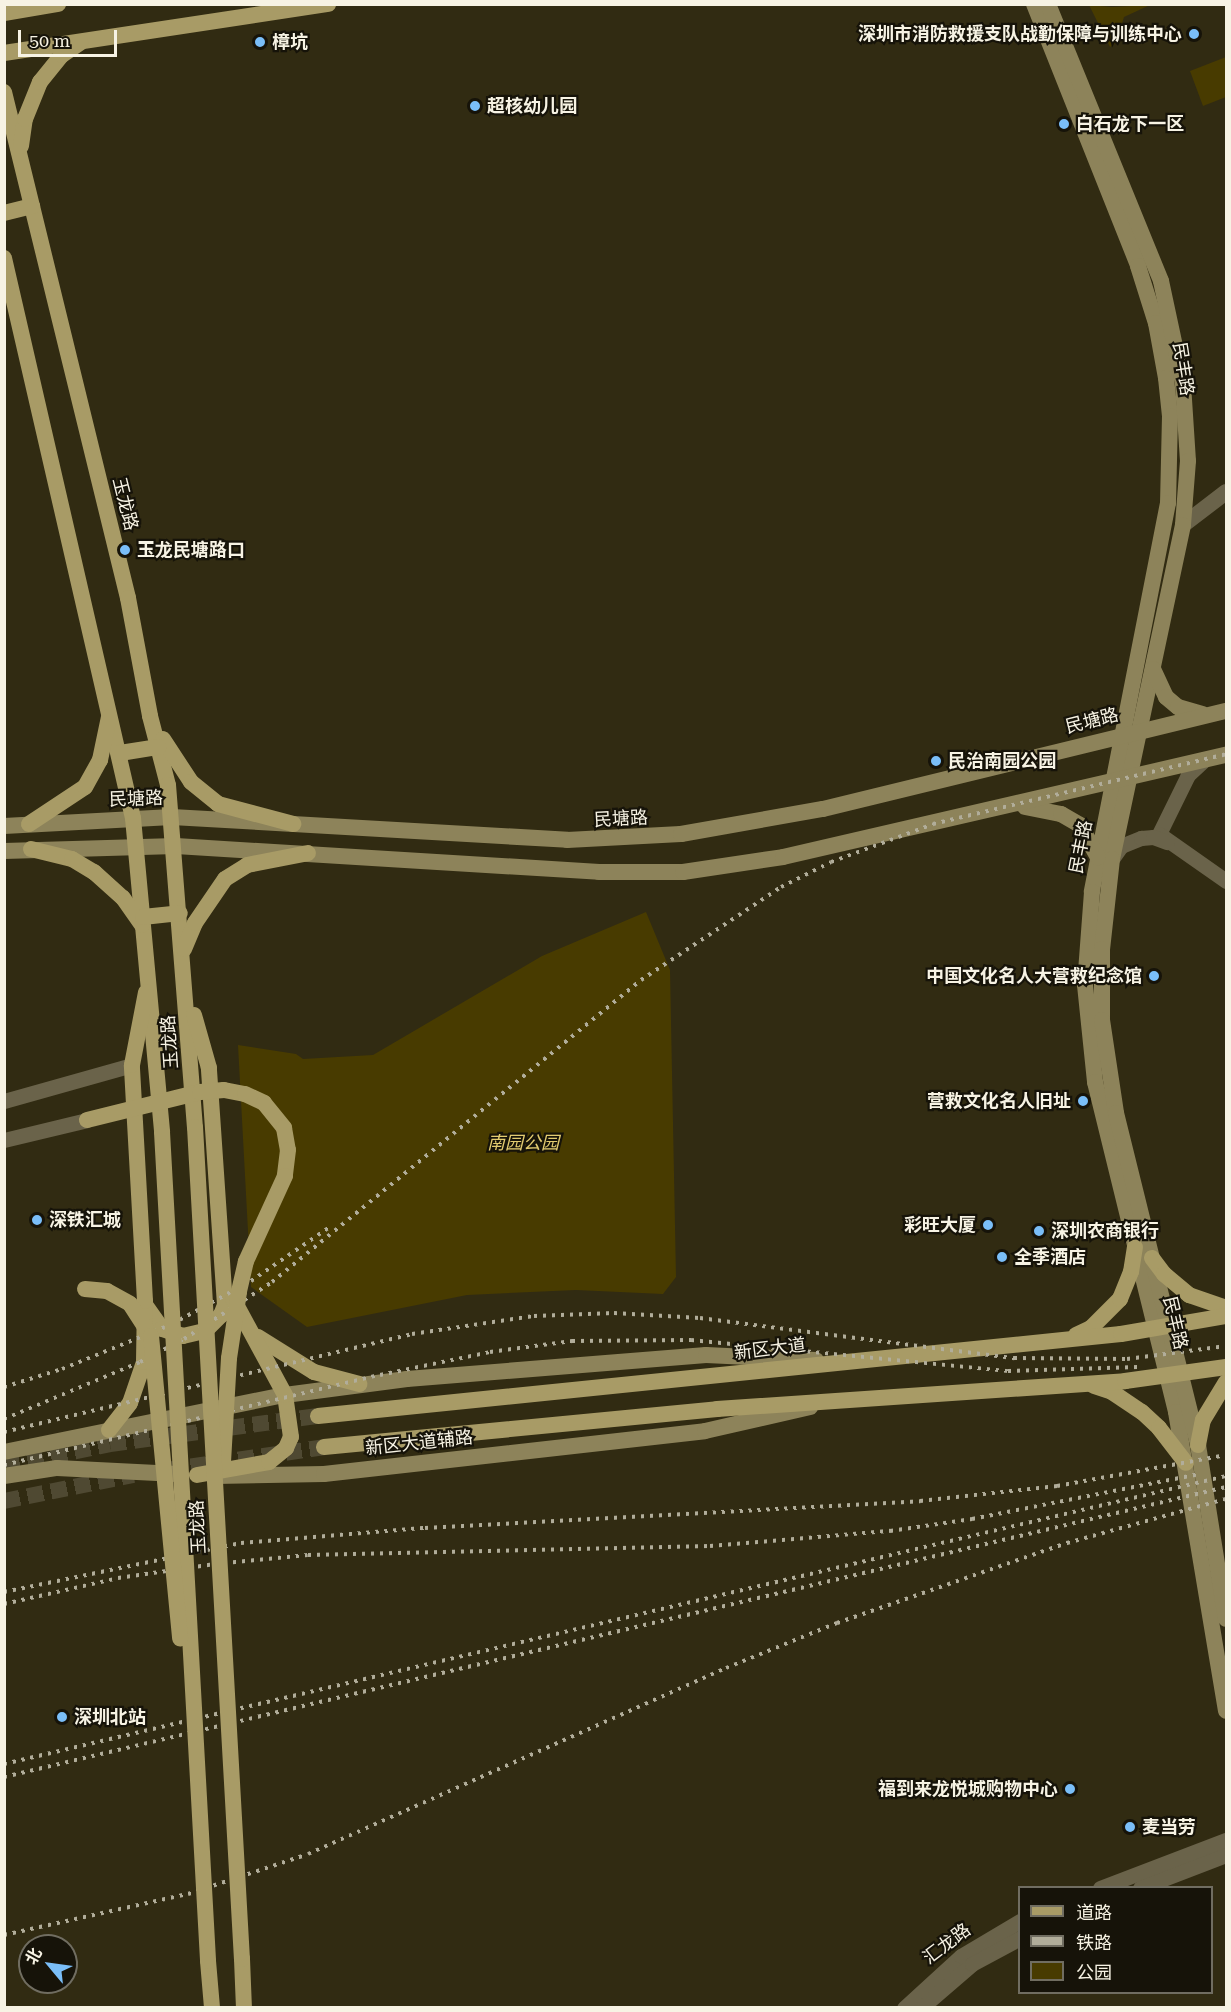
<!DOCTYPE html>
<html>
<head>
<meta charset="utf-8">
<style>
	body { margin:0 }
	#map { position:relative; width:1231px; height:2012px; overflow:hidden; background:#312b12; font-family:"Roboto Serif","Noto Sans SC",serif }
	div>[style] { position:absolute }
	[style*='--x'] { left:calc(var(--x)*1px); top:calc(var(--y)*1px); width:calc(var(--w)*1px); rotate:calc(var(--a)*1deg) }
	.green>* { inset:0; background:#483b00 }
	.primary-tunnel>* { height:16px; margin-top:-8px; transform-origin:0; background:repeating-linear-gradient(90deg,#4f4932 0 16px,transparent 0 24px) }
	.minor>* { height:15px; margin:-7.5px; padding:0 7.5px; transform-origin:7.5px; border-radius:7.5px; background:#6a634a }
	.tertiary>* { height:16px; margin:-8px; padding:0 8px; transform-origin:8px; border-radius:8px; background:#6a634a }
	.secondary>* { height:16px; margin:-8px; padding:0 8px; transform-origin:8px; border-radius:8px; background:#8d835a }
	.primary>* { height:16px; margin:-8px; padding:0 8px; transform-origin:8px; border-radius:8px; background:#a89b66 }
	.rail>* { height:4px; margin-top:-2px; transform-origin:0; background:repeating-linear-gradient(90deg,#b1ad9a 0 3px,transparent 0 9px) }
	.primary-bridge>* { height:16px; margin:-8px; padding:0 8px; transform-origin:8px; border-radius:8px; background:#a89b66 }
	.dots>* { width:16px; height:16px; translate:-50% -50%; box-sizing:border-box; border:3px solid #161309; border-radius:50% }
	span { translate:-50% -50%; white-space:nowrap; text-align:center; line-height:1.15; -webkit-text-stroke:4.5px #161309; paint-order:stroke }
	.poi-label { font-size:18px; color:#f7f3e4; font-weight:700 }
	.right { translate:-100% -50%; text-align:right }
	.left { translate:0 -50%; text-align:left }
	.street-label { font-size:18px; color:#f7f3e4 }
	.park-label { font-size:18px; color:#e2cb70; font-style:italic }
	.frame { position:absolute; inset:0; border:6px solid #f7f3e4; pointer-events:none }
	.legend { position:absolute; left:1018px; top:1886px; width:195px; height:108px; box-sizing:border-box; background:#161309; border:2px solid #706d61; margin:0; padding:8px 10px; list-style:none; font-size:18px; color:#f7f3e4 }
	.legend li { display:flex; align-items:center; gap:12px; height:30px }
	.legend b { width:30px; border:2px solid #706d61 }
	.north { position:absolute; left:18px; top:1934px; width:60px; height:60px; box-sizing:border-box; background:#161309; border:2px solid #706d61; border-radius:50%; rotate:299deg; font-size:16px; font-weight:700; line-height:24px; text-align:center; color:#f7f3e4 }
	.north::after { content:''; display:block; margin:auto; width:21px; height:27px; background:#7abef8; clip-path:polygon(50% 0,100% 100%,50% 72%,0 100%) }
	.scale { position:absolute; left:18px; top:30px; width:99px; height:27px; box-sizing:border-box; border:3px solid #f7f3e4; border-top:0; padding-left:8px; font-size:18px; line-height:21px; white-space:nowrap; color:#f7f3e4; -webkit-text-stroke:4px #161309; paint-order:stroke }
</style>
</head>
<body>
<div id="map">
	<div class="green">
		<i style="clip-path:polygon(1089px 5px,1112px 7px,1150px 5px,1124px 17px,1116px 43px,1110px 47px)"></i>
		<i style="clip-path:polygon(1226px 57px,1226px 97px,1203px 106px,1190px 71px)"></i>
		<i style="clip-path:polygon(646px 912px,670px 970px,676px 1277px,663px 1294px,576px 1290px,467px 1295px,307px 1327px,251px 1287px,238px 1045px,296px 1054px,303px 1059px,373px 1055px,542px 956px)"></i>
	</div>
	<div class="primary-tunnel">
		<i style="--x:4;--y:1466;--w:108;--a:-11.7"></i>
		<i style="--x:110;--y:1444;--w:210;--a:-7.7"></i>
		<i style="--x:167;--y:1470;--w:159;--a:-8.3"></i>
		<i style="--x:4;--y:1501;--w:132;--a:-11.4"></i>
	</div>
	<div class="minor">
		<i style="--x:1203;--y:761;--w:21;--a:137"></i>
		<i style="--x:1188;--y:775;--w:66;--a:116.2"></i>
		<i style="--x:1159;--y:834;--w:82;--a:35"></i>
		<i style="--x:1112;--y:859;--w:16;--a:-55"></i>
		<i style="--x:1121;--y:846;--w:22;--a:-22"></i>
		<i style="--x:1141;--y:838;--w:12;--a:-5"></i>
		<i style="--x:1153;--y:837;--w:15;--a:20"></i>
		<i style="--x:4;--y:1101;--w:133;--a:-15.7"></i>
		<i style="--x:4;--y:1140;--w:85;--a:-13.5"></i>
		<i style="--x:1100;--y:1888;--w:135;--a:-20.9"></i>
		<i style="--x:1140;--y:1888;--w:92;--a:-21"></i>
		<i style="--x:904;--y:2008;--w:77;--a:-42.4"></i>
		<i style="--x:961;--y:1956;--w:69;--a:-30.7"></i>
		<i style="--x:921;--y:2008;--w:67;--a:-40.8"></i>
		<i style="--x:972;--y:1964;--w:55;--a:-28.4"></i>
	</div>
	<div class="tertiary">
		<i style="--x:1183;--y:525;--w:54;--a:-37.5"></i>
	</div>
	<div class="secondary">
		<i style="--x:1034;--y:4;--w:282;--a:68.3"></i>
		<i style="--x:1138;--y:266;--w:60;--a:72.5"></i>
		<i style="--x:1156;--y:323;--w:56;--a:79.7"></i>
		<i style="--x:1166;--y:378;--w:38;--a:84"></i>
		<i style="--x:1170;--y:416;--w:87;--a:91.3"></i>
		<i style="--x:1168;--y:503;--w:396;--a:101.1"></i>
		<i style="--x:1092;--y:892;--w:93;--a:94.3"></i>
		<i style="--x:1085;--y:985;--w:98;--a:84.1"></i>
		<i style="--x:1095;--y:1082;--w:340;--a:76.2"></i>
		<i style="--x:1176;--y:1412;--w:303;--a:80.5"></i>
		<i style="--x:1048;--y:4;--w:299;--a:67.8"></i>
		<i style="--x:1161;--y:281;--w:105;--a:77.9"></i>
		<i style="--x:1183;--y:384;--w:77;--a:86.3"></i>
		<i style="--x:1188;--y:461;--w:64;--a:94.5"></i>
		<i style="--x:1183;--y:525;--w:341;--a:102"></i>
		<i style="--x:1112;--y:859;--w:91;--a:96.3"></i>
		<i style="--x:1102;--y:949;--w:71;--a:90"></i>
		<i style="--x:1102;--y:1020;--w:94;--a:81.4"></i>
		<i style="--x:1116;--y:1113;--w:342;--a:76.1"></i>
		<i style="--x:1198;--y:1445;--w:176;--a:80.9"></i>
		<i style="--x:1153;--y:669;--w:31;--a:65"></i>
		<i style="--x:1166;--y:697;--w:16;--a:40"></i>
		<i style="--x:1178;--y:707;--w:26;--a:16"></i>
		<i style="--x:1025;--y:807;--w:37;--a:11"></i>
		<i style="--x:1061;--y:814;--w:22;--a:30"></i>
		<i style="--x:1080;--y:825;--w:37;--a:61"></i>
		<i style="--x:4;--y:826;--w:168;--a:-3.1"></i>
		<i style="--x:172;--y:817;--w:396;--a:3.3"></i>
		<i style="--x:567;--y:840;--w:114;--a:-3"></i>
		<i style="--x:681;--y:834;--w:144;--a:-10"></i>
		<i style="--x:823;--y:809;--w:415;--a:-13.7"></i>
		<i style="--x:4;--y:851;--w:172;--a:-1.7"></i>
		<i style="--x:176;--y:846;--w:424;--a:3.5"></i>
		<i style="--x:599;--y:872;--w:84;--a:0"></i>
		<i style="--x:683;--y:872;--w:101;--a:-8.5"></i>
		<i style="--x:783;--y:857;--w:455;--a:-13"></i>
		<i style="--x:4;--y:1452;--w:287;--a:-11.5"></i>
		<i style="--x:285;--y:1395;--w:123;--a:-7.5"></i>
		<i style="--x:407;--y:1379;--w:300;--a:-4.6"></i>
		<i style="--x:706;--y:1355;--w:110;--a:2.6"></i>
		<i style="--x:4;--y:1476;--w:54;--a:-8.6"></i>
		<i style="--x:57;--y:1468;--w:120;--a:2.9"></i>
		<i style="--x:215;--y:1476;--w:109;--a:-1.1"></i>
		<i style="--x:324;--y:1474;--w:383;--a:-6.4"></i>
		<i style="--x:705;--y:1431;--w:108;--a:-12.9"></i>
	</div>
	<div class="primary">
		<i style="--x:4;--y:13;--w:55;--a:-9.5"></i>
		<i style="--x:4;--y:53;--w:328;--a:-8.6"></i>
		<i style="--x:4;--y:92;--w:521;--a:76.23"></i>
		<i style="--x:128;--y:598;--w:120;--a:79.4"></i>
		<i style="--x:150;--y:716;--w:71;--a:75.4"></i>
		<i style="--x:168;--y:785;--w:343;--a:85.5"></i>
		<i style="--x:21;--y:146;--w:27;--a:-82"></i>
		<i style="--x:25;--y:119;--w:40;--a:-68"></i>
		<i style="--x:40;--y:82;--w:35;--a:-51"></i>
		<i style="--x:62;--y:55;--w:22;--a:-34"></i>
		<i style="--x:4;--y:213;--w:29;--a:-14"></i>
		<i style="--x:4;--y:258;--w:575;--a:77.03"></i>
		<i style="--x:133;--y:818;--w:315;--a:84.7"></i>
		<i style="--x:163;--y:739;--w:51;--a:56.9"></i>
		<i style="--x:191;--y:782;--w:35;--a:39"></i>
		<i style="--x:218;--y:804;--w:78;--a:14.9"></i>
		<i style="--x:120;--y:753;--w:39;--a:-9"></i>
		<i style="--x:29;--y:824;--w:67;--a:-33.5"></i>
		<i style="--x:85;--y:787;--w:31;--a:-61"></i>
		<i style="--x:100;--y:760;--w:44;--a:-78.2"></i>
		<i style="--x:31;--y:849;--w:42;--a:13.7"></i>
		<i style="--x:72;--y:859;--w:26;--a:31"></i>
		<i style="--x:94;--y:872;--w:39;--a:42"></i>
		<i style="--x:123;--y:898;--w:33;--a:55"></i>
		<i style="--x:143;--y:917;--w:37;--a:-6"></i>
		<i style="--x:184;--y:949;--w:28;--a:-67"></i>
		<i style="--x:195;--y:923;--w:53;--a:-55.7"></i>
		<i style="--x:225;--y:879;--w:26;--a:-32"></i>
		<i style="--x:247;--y:865;--w:62;--a:-11.1"></i>
		<i style="--x:1152;--y:1258;--w:20;--a:53"></i>
		<i style="--x:1164;--y:1274;--w:33;--a:40"></i>
		<i style="--x:1189;--y:1295;--w:39;--a:19"></i>
		<i style="--x:146;--y:1306;--w:28;--a:55"></i>
		<i style="--x:162;--y:1329;--w:22;--a:18"></i>
		<i style="--x:183;--y:1336;--w:23;--a:-13"></i>
		<i style="--x:205;--y:1331;--w:23;--a:-45"></i>
		<i style="--x:221;--y:1315;--w:11;--a:-68"></i>
		<i style="--x:225;--y:1305;--w:238;--a:-93.9"></i>
		<i style="--x:209;--y:1068;--w:55;--a:-105.8"></i>
		<i style="--x:1076;--y:1335;--w:17;--a:-25"></i>
		<i style="--x:1091;--y:1328;--w:41;--a:-45"></i>
		<i style="--x:1120;--y:1299;--w:29;--a:-68"></i>
		<i style="--x:1131;--y:1272;--w:25;--a:-81"></i>
		<i style="--x:258;--y:1337;--w:66;--a:32"></i>
		<i style="--x:314;--y:1372;--w:47;--a:14.9"></i>
		<i style="--x:1094;--y:1386;--w:19;--a:18"></i>
		<i style="--x:1112;--y:1392;--w:36;--a:34"></i>
		<i style="--x:1142;--y:1412;--w:23;--a:43"></i>
		<i style="--x:1159;--y:1428;--w:44;--a:52.4"></i>
		<i style="--x:318;--y:1416;--w:807;--a:-5.83"></i>
		<i style="--x:1121;--y:1334;--w:107;--a:-9.7"></i>
		<i style="--x:109;--y:1430;--w:34;--a:-52"></i>
		<i style="--x:130;--y:1403;--w:43;--a:-71.1"></i>
		<i style="--x:144;--y:1362;--w:61;--a:-89.1"></i>
		<i style="--x:145;--y:1301;--w:236;--a:-93.2"></i>
		<i style="--x:132;--y:1065;--w:74;--a:-79.1"></i>
		<i style="--x:1198;--y:1445;--w:25;--a:-79"></i>
		<i style="--x:1203;--y:1420;--w:44;--a:-58.8"></i>
		<i style="--x:324;--y:1447;--w:395;--a:-5.5"></i>
		<i style="--x:717;--y:1409;--w:409;--a:-3.9"></i>
		<i style="--x:1125;--y:1381;--w:102;--a:-7.9"></i>
		<i style="--x:197;--y:1475;--w:73;--a:-10.2"></i>
		<i style="--x:269;--y:1462;--w:22;--a:-39"></i>
		<i style="--x:286;--y:1448;--w:12;--a:-66"></i>
		<i style="--x:291;--y:1437;--w:42;--a:-98.1"></i>
		<i style="--x:285;--y:1395;--w:109;--a:-118.4"></i>
		<i style="--x:242;--y:1959;--w:49;--a:87.7"></i>
		<i style="--x:208;--y:1961;--w:47;--a:85.1"></i>
	</div>
	<div class="rail">
		<i style="--x:4;--y:1387;--w:61;--a:-17.2"></i>
		<i style="--x:62;--y:1369;--w:119;--a:-22.2"></i>
		<i style="--x:172;--y:1324;--w:90;--a:-28.6"></i>
		<i style="--x:251;--y:1281;--w:97;--a:-34.5"></i>
		<i style="--x:4;--y:1419;--w:147;--a:-22.7"></i>
		<i style="--x:140;--y:1362;--w:50;--a:-27.6"></i>
		<i style="--x:184;--y:1339;--w:105;--a:-32.9"></i>
		<i style="--x:272;--y:1282;--w:477;--a:-39.3"></i>
		<i style="--x:641;--y:980;--w:168;--a:-33.6"></i>
		<i style="--x:781;--y:887;--w:56;--a:-26.6"></i>
		<i style="--x:831;--y:862;--w:109;--a:-20.4"></i>
		<i style="--x:933;--y:824;--w:301;--a:-13.4"></i>
		<i style="--x:4;--y:1432;--w:420;--a:-13.5"></i>
		<i style="--x:412;--y:1334;--w:123;--a:-8.4"></i>
		<i style="--x:534;--y:1316;--w:80;--a:-2.1"></i>
		<i style="--x:614;--y:1313;--w:86;--a:3.3"></i>
		<i style="--x:700;--y:1318;--w:317;--a:7.3"></i>
		<i style="--x:1014;--y:1358;--w:113;--a:0.5"></i>
		<i style="--x:1127;--y:1359;--w:100;--a:-7.5"></i>
		<i style="--x:4;--y:1465;--w:387;--a:-13.5"></i>
		<i style="--x:380;--y:1375;--w:112;--a:-11.8"></i>
		<i style="--x:490;--y:1352;--w:83;--a:-7.6"></i>
		<i style="--x:572;--y:1341;--w:119;--a:-0.5"></i>
		<i style="--x:691;--y:1340;--w:319;--a:5.6"></i>
		<i style="--x:1008;--y:1371;--w:130;--a:-1.8"></i>
		<i style="--x:4;--y:1592;--w:242;--a:-11.7"></i>
		<i style="--x:241;--y:1543;--w:185;--a:-4.7"></i>
		<i style="--x:425;--y:1528;--w:496;--a:-3.1"></i>
		<i style="--x:920;--y:1501;--w:138;--a:-6.2"></i>
		<i style="--x:1057;--y:1486;--w:172;--a:-10.4"></i>
		<i style="--x:4;--y:1604;--w:117;--a:-12.8"></i>
		<i style="--x:118;--y:1578;--w:98;--a:-8.2"></i>
		<i style="--x:215;--y:1564;--w:93;--a:-5.5"></i>
		<i style="--x:308;--y:1555;--w:402;--a:-1.3"></i>
		<i style="--x:710;--y:1546;--w:181;--a:-4.8"></i>
		<i style="--x:890;--y:1531;--w:83;--a:-8.3"></i>
		<i style="--x:972;--y:1519;--w:232;--a:-11.2"></i>
		<i style="--x:4;--y:1764;--w:1255;--a:-13.26"></i>
		<i style="--x:4;--y:1777;--w:1256;--a:-13.35"></i>
		<i style="--x:4;--y:1935;--w:189;--a:-12.6"></i>
		<i style="--x:188;--y:1894;--w:126;--a:-18.4"></i>
		<i style="--x:308;--y:1854;--w:458;--a:-24"></i>
		<i style="--x:726;--y:1668;--w:120;--a:-22.1"></i>
		<i style="--x:837;--y:1623;--w:244;--a:-19.2"></i>
		<i style="--x:1067;--y:1543;--w:165;--a:-15.5"></i>
	</div>
	<div class="primary-bridge">
		<i style="--x:87;--y:1120;--w:116;--a:-13.9"></i>
		<i style="--x:200;--y:1092;--w:24;--a:-5"></i>
		<i style="--x:224;--y:1090;--w:21;--a:11"></i>
		<i style="--x:245;--y:1094;--w:21;--a:25"></i>
		<i style="--x:264;--y:1103;--w:32;--a:51"></i>
		<i style="--x:284;--y:1128;--w:22;--a:80"></i>
		<i style="--x:288;--y:1150;--w:26;--a:97"></i>
		<i style="--x:285;--y:1176;--w:94;--a:114.6"></i>
		<i style="--x:246;--y:1261;--w:32;--a:103"></i>
		<i style="--x:239;--y:1292;--w:67;--a:98.6"></i>
		<i style="--x:229;--y:1358;--w:104;--a:93.3"></i>
		<i style="--x:195;--y:1127;--w:833;--a:86.77"></i>
		<i style="--x:162;--y:1132;--w:830;--a:86.82"></i>
		<i style="--x:85;--y:1289;--w:22;--a:5"></i>
		<i style="--x:107;--y:1291;--w:26;--a:29"></i>
		<i style="--x:130;--y:1304;--w:38;--a:57"></i>
		<i style="--x:151;--y:1336;--w:304;--a:84.5"></i>
	</div>
	<div class="dots">
		<i style="left:1194px;top:34px;background:#7abef8"></i>
		<i style="left:260px;top:42px;background:#7abef8"></i>
		<i style="left:475px;top:106px;background:#7abef8"></i>
		<i style="left:1064px;top:124px;background:#7abef8"></i>
		<i style="left:125px;top:550px;background:#7abef8"></i>
		<i style="left:936px;top:761px;background:#7abef8"></i>
		<i style="left:1154px;top:976px;background:#7abef8"></i>
		<i style="left:1083px;top:1101px;background:#7abef8"></i>
		<i style="left:37px;top:1220px;background:#7abef8"></i>
		<i style="left:988px;top:1225px;background:#7abef8"></i>
		<i style="left:1039px;top:1231px;background:#7abef8"></i>
		<i style="left:1002px;top:1257px;background:#7abef8"></i>
		<i style="left:62px;top:1717px;background:#7abef8"></i>
		<i style="left:1070px;top:1789px;background:#7abef8"></i>
		<i style="left:1130px;top:1827px;background:#7abef8"></i>
	</div>
	<div class="poi-label">
		<span class="right" style="left:1182px;top:34px">深圳市消防救援支队战勤保障与训练中心</span>
		<span class="left" style="left:272px;top:42px">樟坑</span>
		<span class="left" style="left:487px;top:106px">超核幼儿园</span>
		<span class="left" style="left:1076px;top:124px">白石龙下一区</span>
		<span class="left" style="left:137px;top:550px">玉龙民塘路口</span>
		<span class="left" style="left:948px;top:761px">民治南园公园</span>
		<span class="right" style="left:1142px;top:976px">中国文化名人大营救纪念馆</span>
		<span class="right" style="left:1071px;top:1101px">营救文化名人旧址</span>
		<span class="left" style="left:49px;top:1220px">深铁汇城</span>
		<span class="right" style="left:976px;top:1225px">彩旺大厦</span>
		<span class="left" style="left:1051px;top:1231px">深圳农商银行</span>
		<span class="left" style="left:1014px;top:1257px">全季酒店</span>
		<span class="left" style="left:74px;top:1717px">深圳北站</span>
		<span class="right" style="left:1058px;top:1789px">福到来龙悦城购物中心</span>
		<span class="left" style="left:1142px;top:1827px">麦当劳</span>
	</div>
	<div class="street-label">
		<span style="left:1183px;top:369px;rotate:81deg">民丰路</span>
		<span style="left:125px;top:504px;rotate:76deg">玉龙路</span>
		<span style="left:1092px;top:721px;rotate:-14deg">民塘路</span>
		<span style="left:136px;top:799px;rotate:-2deg">民塘路</span>
		<span style="left:621px;top:819px;rotate:-3deg">民塘路</span>
		<span style="left:1081px;top:847px;rotate:-79deg">民丰路</span>
		<span style="left:170px;top:1042px;rotate:-94deg">玉龙路</span>
		<span style="left:1175px;top:1323px;rotate:77deg">民丰路</span>
		<span style="left:770px;top:1349px;rotate:-7deg">新区大道</span>
		<span style="left:419px;top:1443px;rotate:-6deg">新区大道辅路</span>
		<span style="left:198px;top:1527px;rotate:-93deg">玉龙路</span>
		<span style="left:947px;top:1944px;rotate:-37deg">汇龙路</span>
	</div>
	<div class="park-label">
		<span style="left:523px;top:1143px">南园公园</span>
	</div>
	<div class="frame"></div>
	<ul class="legend">
	<li><b style="height:8px;background:#a89b66"></b>道路</li>
	<li><b style="height:8px;background:#b1ad9a"></b>铁路</li>
	<li><b style="height:16px;background:#483b00"></b>公园</li>
	</ul>
	<div class="north">北</div>
	<div class="scale">50 m</div>
</div>
</body>
</html>
